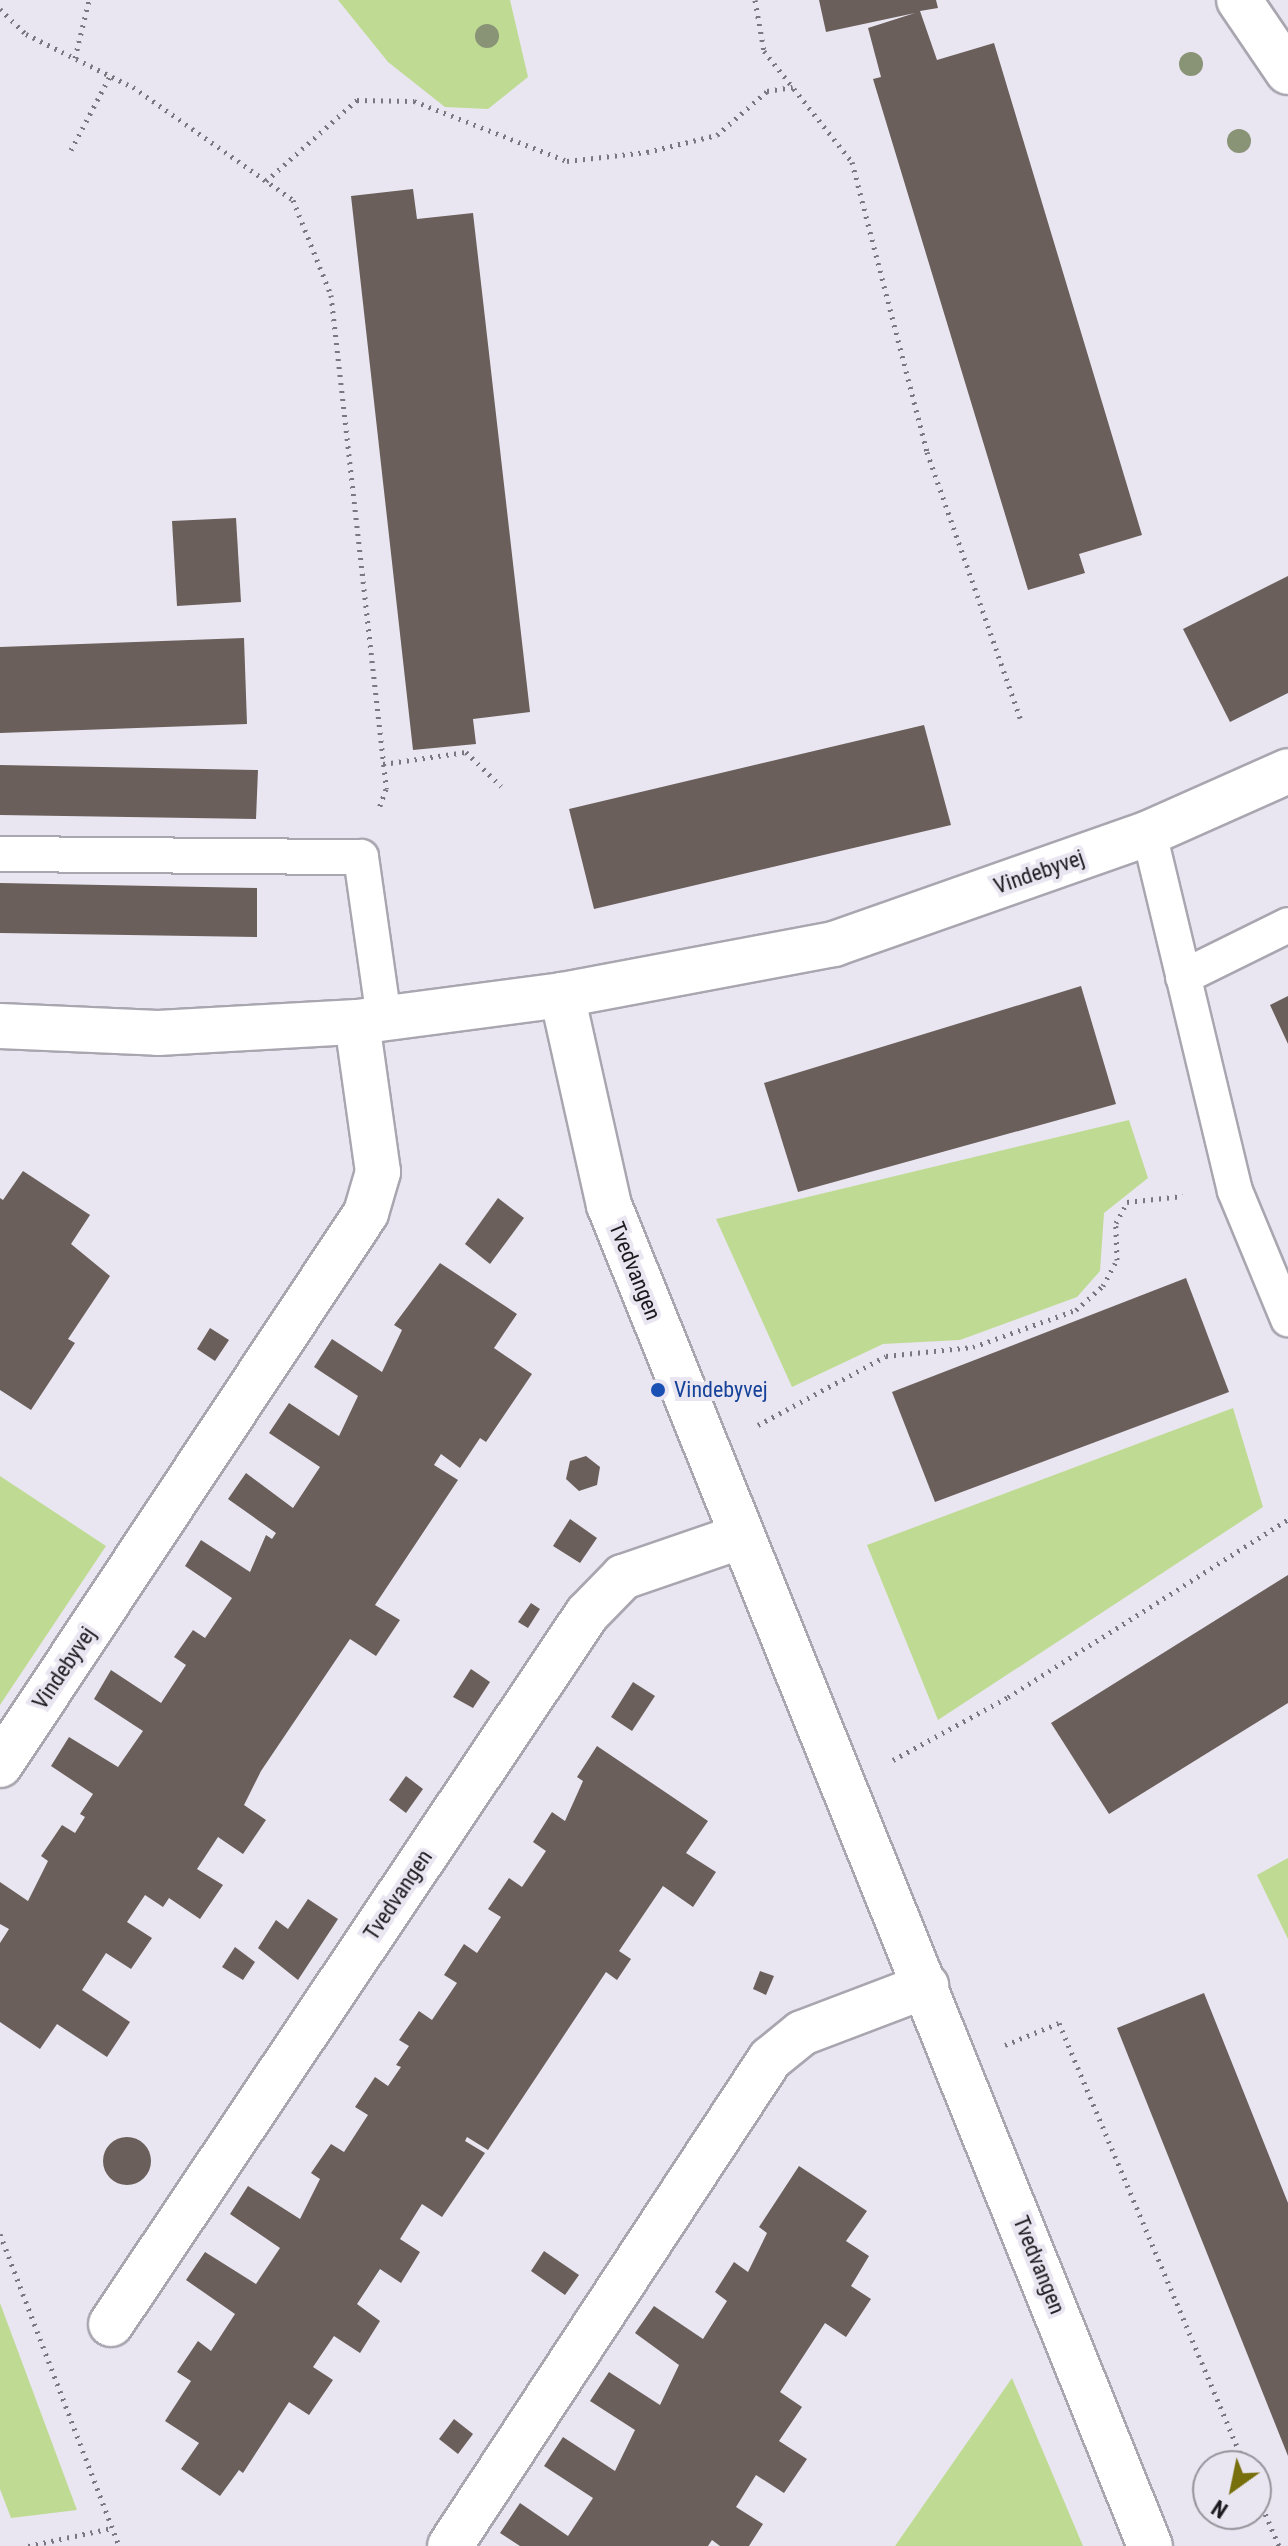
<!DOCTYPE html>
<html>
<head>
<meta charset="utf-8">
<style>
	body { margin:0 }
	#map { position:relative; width:1288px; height:2546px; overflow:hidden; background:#e9e6f1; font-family:"Roboto Condensed",sans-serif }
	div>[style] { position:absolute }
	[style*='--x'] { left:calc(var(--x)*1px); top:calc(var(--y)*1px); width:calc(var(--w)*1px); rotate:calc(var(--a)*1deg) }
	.green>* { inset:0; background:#bfdb93 }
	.building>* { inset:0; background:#6a5f5b }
	.round { border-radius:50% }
	.path>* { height:5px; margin-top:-2.5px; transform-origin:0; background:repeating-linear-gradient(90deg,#79777f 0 2px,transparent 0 8px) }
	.roads { filter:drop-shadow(2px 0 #a9a6b0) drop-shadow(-2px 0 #a9a6b0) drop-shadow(0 2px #a9a6b0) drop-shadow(0 -2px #a9a6b0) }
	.lane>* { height:34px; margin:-17px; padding:0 17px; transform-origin:17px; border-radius:17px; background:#fff }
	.street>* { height:44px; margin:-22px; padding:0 22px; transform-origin:22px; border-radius:22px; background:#fff }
	.secondary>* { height:44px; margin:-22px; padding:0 22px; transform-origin:22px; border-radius:22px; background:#fff }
	.trees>* { width:24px; height:24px; margin:-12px; border-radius:50%; background:#899376 }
	.dots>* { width:22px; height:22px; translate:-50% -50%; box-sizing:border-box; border:4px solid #e9e6f1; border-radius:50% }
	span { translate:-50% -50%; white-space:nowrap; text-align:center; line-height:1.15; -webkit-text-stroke:8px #e9e6f1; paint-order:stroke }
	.street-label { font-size:22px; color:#1a191d }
	.transit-label { font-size:22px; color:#164399 }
	.left { translate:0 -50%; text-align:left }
	.north { position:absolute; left:1192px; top:2450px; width:80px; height:80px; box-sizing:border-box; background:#e9e6f1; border:2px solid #96949c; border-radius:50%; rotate:213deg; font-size:22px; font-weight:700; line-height:32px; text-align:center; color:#1a191d }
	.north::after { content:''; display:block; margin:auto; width:28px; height:36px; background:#776e0c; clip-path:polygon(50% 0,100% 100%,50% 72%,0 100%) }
</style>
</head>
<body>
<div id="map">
	<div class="green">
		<i style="clip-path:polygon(338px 0,510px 0,528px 77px,488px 109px,445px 107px,388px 62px)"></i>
		<i style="clip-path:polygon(1129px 1120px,1148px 1178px,1104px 1213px,1100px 1271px,1077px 1297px,960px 1340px,883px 1344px,792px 1387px,716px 1219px)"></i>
		<i style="clip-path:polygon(1233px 1408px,1263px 1507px,938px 1720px,867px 1545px)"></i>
		<i style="clip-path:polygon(0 1476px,106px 1546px,0 1705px)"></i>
		<i style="clip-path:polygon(1288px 1858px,1288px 1939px,1257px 1875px)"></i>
		<i style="clip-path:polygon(0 2303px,77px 2510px,11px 2518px,0 2489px)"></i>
		<i style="clip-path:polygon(1012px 2378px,1083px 2546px,895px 2546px)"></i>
	</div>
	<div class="building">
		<i style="clip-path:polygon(819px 0,936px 0,938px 8px,920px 11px,937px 60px,994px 43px,1142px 535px,1079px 554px,1085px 573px,1028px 590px,873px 79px,881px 77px,868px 28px,915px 13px,826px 32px)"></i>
		<i style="clip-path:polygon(413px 189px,417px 219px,473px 213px,530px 712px,473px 719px,476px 744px,413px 750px,351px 196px)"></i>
		<i style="clip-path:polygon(236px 518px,241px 602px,177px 606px,172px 521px)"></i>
		<i style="clip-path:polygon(1288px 576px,1288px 693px,1230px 722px,1183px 629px)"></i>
		<i style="clip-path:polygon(244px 638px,247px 724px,0 733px,0 647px)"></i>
		<i style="clip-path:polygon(924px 725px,951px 825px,594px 909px,569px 809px)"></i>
		<i style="clip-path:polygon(0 765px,258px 770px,256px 819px,0 815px)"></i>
		<i style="clip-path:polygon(0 883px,257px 888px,257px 937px,0 933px)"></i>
		<i style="clip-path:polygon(1081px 986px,1116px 1104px,798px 1192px,764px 1083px)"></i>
		<i style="clip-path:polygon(1288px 996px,1288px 1044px,1270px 1005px)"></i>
		<i style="clip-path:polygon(23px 1171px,90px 1215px,71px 1244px,110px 1276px,68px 1339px,75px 1343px,31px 1410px,0 1390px,0 1198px,3px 1200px)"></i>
		<i style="clip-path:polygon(498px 1198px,524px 1218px,490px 1264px,465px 1244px)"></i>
		<i style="clip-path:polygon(440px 1263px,517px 1314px,494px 1348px,532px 1374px,486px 1442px,480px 1438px,460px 1468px,441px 1454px,434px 1465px,458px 1480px,375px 1605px,400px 1620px,376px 1656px,350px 1639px,261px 1771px,244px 1805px,266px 1820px,243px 1854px,218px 1837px,197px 1869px,223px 1885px,200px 1919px,169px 1898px,163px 1907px,145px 1895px,127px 1922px,152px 1938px,131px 1969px,106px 1953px,82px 1990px,130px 2022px,107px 2057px,57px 2024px,40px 2049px,0 2022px,0 1943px,9px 1929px,0 1924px,0 1882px,28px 1901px,48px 1861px,41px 1856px,62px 1825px,75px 1833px,85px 1817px,80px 1814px,93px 1794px,51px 1766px,69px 1737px,118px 1767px,143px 1731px,94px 1699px,111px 1670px,161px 1703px,186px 1665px,174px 1657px,193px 1630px,205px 1638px,232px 1598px,185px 1566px,201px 1540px,250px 1572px,266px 1535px,272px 1539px,276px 1533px,228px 1499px,246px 1473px,293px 1508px,320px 1467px,269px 1433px,289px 1403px,339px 1436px,358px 1396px,314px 1367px,332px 1339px,382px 1372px,402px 1330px,394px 1325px)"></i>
		<i style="clip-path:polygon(1186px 1278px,1229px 1392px,935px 1502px,892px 1392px)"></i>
		<i style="clip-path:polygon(210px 1328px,229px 1340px,215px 1361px,197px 1349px)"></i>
		<i style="clip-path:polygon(586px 1456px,600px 1467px,597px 1485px,579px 1491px,566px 1479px,570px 1461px)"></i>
		<i style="clip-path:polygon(570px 1519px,597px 1538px,580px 1563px,553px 1546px)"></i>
		<i style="clip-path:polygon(1288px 1575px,1288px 1703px,1109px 1814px,1051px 1723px)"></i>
		<i style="clip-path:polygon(531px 1603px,540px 1609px,528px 1628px,518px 1622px)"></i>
		<i style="clip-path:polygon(471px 1669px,490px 1682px,473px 1708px,453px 1697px)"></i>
		<i style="clip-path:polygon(633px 1682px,655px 1696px,632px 1731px,611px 1717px)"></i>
		<i style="clip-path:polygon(597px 1746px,708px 1821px,686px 1853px,716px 1872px,693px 1907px,663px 1886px,619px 1951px,631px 1959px,617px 1980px,606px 1972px,488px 2150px,467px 2137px,465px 2141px,485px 2153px,442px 2217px,422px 2204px,400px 2239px,420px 2252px,401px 2283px,380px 2269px,357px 2304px,380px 2321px,360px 2353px,334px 2336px,313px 2367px,333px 2380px,309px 2415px,289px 2402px,243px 2473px,239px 2470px,220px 2496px,181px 2469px,199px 2443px,165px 2421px,191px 2381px,177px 2372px,198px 2341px,211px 2351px,235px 2314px,186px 2280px,205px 2252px,256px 2284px,280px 2248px,230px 2214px,248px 2186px,300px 2219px,320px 2179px,311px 2173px,331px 2144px,344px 2152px,368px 2115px,355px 2107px,375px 2077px,388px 2086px,401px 2067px,396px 2065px,409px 2046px,399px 2040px,419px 2011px,432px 2020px,457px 1983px,444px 1975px,464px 1944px,477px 1953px,501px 1917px,488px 1909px,509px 1878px,522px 1887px,546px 1851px,533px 1842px,552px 1812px,565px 1821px,583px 1781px,577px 1777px)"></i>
		<i style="clip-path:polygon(406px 1776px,423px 1789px,406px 1813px,389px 1800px)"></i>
		<i style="clip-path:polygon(308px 1899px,338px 1919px,298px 1980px,258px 1948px,276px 1920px,288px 1929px)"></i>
		<i style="clip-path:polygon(235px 1947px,255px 1962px,243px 1980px,222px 1967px)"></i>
		<i style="clip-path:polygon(760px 1971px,774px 1976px,766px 1995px,753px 1989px)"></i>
		<i style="clip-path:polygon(1204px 1993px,1288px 2203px,1288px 2456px,1117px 2028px)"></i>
		<i class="round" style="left:103px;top:2137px;width:48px;height:48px"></i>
		<i style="clip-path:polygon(799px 2166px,867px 2211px,846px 2241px,869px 2256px,851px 2286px,871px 2299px,846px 2337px,825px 2323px,780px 2392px,802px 2407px,779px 2441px,807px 2459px,784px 2493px,756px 2475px,736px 2507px,763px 2524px,749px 2546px,720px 2546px,712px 2540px,708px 2546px,520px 2546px,500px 2533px,520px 2503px,568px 2536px,593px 2498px,544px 2466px,563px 2437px,615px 2471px,635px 2430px,590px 2401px,609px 2372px,660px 2405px,679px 2365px,635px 2333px,654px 2306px,703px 2339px,727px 2301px,715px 2292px,734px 2262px,748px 2272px,767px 2233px,759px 2227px)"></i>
		<i style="clip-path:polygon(544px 2251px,579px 2275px,565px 2295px,531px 2271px)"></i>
		<i style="clip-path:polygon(454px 2419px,473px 2434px,458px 2454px,439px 2439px)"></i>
	</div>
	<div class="path">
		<i style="--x:755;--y:0;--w:52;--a:80"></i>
		<i style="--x:764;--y:51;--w:142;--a:51.6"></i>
		<i style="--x:852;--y:162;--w:300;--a:75.5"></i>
		<i style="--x:927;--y:452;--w:282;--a:70.7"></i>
		<i style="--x:0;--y:9;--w:36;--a:44"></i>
		<i style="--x:26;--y:34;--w:119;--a:26.4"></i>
		<i style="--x:133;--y:87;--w:196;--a:35.2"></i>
		<i style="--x:293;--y:200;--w:102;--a:68.2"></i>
		<i style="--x:331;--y:295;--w:497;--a:83.6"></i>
		<i style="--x:386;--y:789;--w:23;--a:110"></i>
		<i style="--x:75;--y:58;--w:60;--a:-76.4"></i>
		<i style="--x:71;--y:150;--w:84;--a:-62.2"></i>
		<i style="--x:266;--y:181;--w:122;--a:-41.7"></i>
		<i style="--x:357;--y:100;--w:57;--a:1"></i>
		<i style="--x:414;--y:101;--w:164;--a:21.4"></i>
		<i style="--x:567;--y:161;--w:81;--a:-6.4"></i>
		<i style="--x:647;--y:152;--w:72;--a:-13.7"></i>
		<i style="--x:717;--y:135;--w:67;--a:-41.3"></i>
		<i style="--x:767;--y:91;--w:26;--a:-9"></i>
		<i style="--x:383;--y:764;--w:84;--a:-8.2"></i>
		<i style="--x:466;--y:752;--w:49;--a:44.2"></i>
		<i style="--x:758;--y:1425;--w:145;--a:-28.3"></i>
		<i style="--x:886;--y:1356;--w:87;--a:-5.9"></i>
		<i style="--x:973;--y:1347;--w:109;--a:-19.8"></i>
		<i style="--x:1076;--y:1310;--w:36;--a:-42"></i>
		<i style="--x:1103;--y:1286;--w:30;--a:-62"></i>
		<i style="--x:1117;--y:1260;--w:37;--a:-92"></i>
		<i style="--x:1116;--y:1223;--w:24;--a:-62"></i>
		<i style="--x:1127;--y:1202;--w:56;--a:-6.1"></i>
		<i style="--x:893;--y:1760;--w:131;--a:-28.7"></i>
		<i style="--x:1008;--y:1697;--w:332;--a:-32.4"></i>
		<i style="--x:1005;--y:2045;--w:58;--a:-22.2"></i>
		<i style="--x:1059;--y:2023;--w:480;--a:67.2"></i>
		<i style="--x:0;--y:2234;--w:334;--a:69.1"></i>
		<i style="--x:1256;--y:2492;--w:59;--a:66.9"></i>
		<i style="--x:28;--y:2546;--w:86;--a:-12.1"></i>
	</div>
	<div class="roads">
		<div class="lane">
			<i style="--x:1149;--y:833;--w:368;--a:76.5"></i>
			<i style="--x:1235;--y:1191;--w:139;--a:67.5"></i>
			<i style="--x:0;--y:854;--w:361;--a:0.5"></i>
			<i style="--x:361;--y:857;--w:163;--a:81.9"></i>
			<i style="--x:1183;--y:977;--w:117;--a:-26.3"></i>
		</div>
		<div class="street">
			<i style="--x:1239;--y:0;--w:87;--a:55.8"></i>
			<i style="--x:0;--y:1765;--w:662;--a:-56.45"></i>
			<i style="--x:366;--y:1213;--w:43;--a:-73.7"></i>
			<i style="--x:378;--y:1172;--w:151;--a:-98"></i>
			<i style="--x:111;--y:2324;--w:855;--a:-56.16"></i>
			<i style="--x:587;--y:1614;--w:52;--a:-45.8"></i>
			<i style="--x:623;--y:1577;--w:126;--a:-19"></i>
			<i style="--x:450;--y:2546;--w:583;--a:-56.69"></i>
			<i style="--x:770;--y:2059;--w:41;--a:-39.1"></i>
			<i style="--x:802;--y:2033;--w:133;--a:-20.8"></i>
		</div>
		<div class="secondary">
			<i style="--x:562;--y:995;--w:215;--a:77.4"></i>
			<i style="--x:609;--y:1205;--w:1446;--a:68.03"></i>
			<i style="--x:0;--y:1026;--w:158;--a:2.5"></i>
			<i style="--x:158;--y:1033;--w:199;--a:-3.2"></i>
			<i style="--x:357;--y:1022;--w:207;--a:-7.5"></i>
			<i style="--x:562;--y:995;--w:277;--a:-10.6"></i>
			<i style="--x:834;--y:944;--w:334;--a:-19.4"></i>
			<i style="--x:1149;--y:833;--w:152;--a:-24"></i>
		</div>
	</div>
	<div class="trees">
		<i style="left:487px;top:36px"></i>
		<i style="left:1191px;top:64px"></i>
		<i style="left:1239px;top:141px"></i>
	</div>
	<div class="dots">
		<i style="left:658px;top:1390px;background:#1a4fb4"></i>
	</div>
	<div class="street-label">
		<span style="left:1039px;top:872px;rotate:-19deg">Vindebyvej</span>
		<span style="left:635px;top:1271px;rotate:68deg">Tvedvangen</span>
		<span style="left:64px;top:1668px;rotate:-56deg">Vindebyvej</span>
		<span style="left:398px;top:1895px;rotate:-56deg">Tvedvangen</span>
		<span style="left:1039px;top:2265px;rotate:68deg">Tvedvangen</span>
	</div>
	<div class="transit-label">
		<span class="left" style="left:674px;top:1390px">Vindebyvej</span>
	</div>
	<div class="north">N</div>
</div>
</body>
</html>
